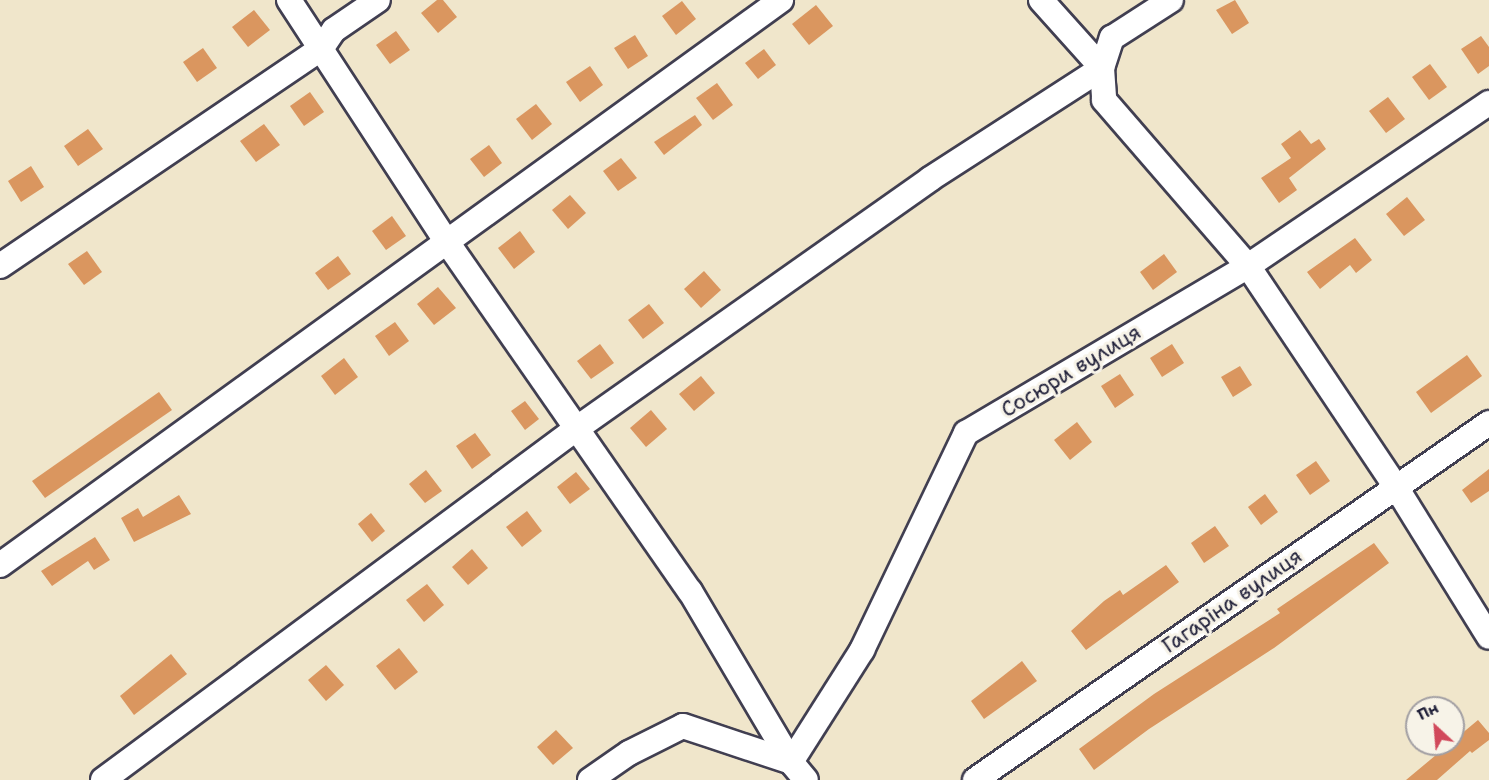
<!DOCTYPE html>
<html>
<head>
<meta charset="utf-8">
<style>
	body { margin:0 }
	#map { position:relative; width:1489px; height:780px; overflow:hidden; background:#f0e6cb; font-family:"Shantell Sans",sans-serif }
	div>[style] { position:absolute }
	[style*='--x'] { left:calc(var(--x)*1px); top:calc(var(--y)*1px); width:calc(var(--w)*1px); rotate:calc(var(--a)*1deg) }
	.building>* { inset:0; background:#da965f }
	.roads { filter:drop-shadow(2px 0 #413f51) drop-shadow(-2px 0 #413f51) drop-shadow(0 2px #413f51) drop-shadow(0 -2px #413f51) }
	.street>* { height:24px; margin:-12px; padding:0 12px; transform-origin:12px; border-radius:12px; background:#fff }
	span { translate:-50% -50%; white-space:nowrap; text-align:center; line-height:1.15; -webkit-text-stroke:6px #f7f3e8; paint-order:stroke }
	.street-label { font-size:21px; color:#22223b }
	.north { position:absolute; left:1405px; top:696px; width:60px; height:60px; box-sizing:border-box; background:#f7f3e8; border:2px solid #a29fa3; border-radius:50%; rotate:334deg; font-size:16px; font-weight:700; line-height:24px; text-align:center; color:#22223b }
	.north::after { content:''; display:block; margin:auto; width:21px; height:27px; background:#d1495b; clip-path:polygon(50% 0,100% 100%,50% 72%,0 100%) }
</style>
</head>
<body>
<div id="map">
	<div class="building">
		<i style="clip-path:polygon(437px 0,443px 0,457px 17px,438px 33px,421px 13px)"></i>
		<i style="clip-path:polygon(1235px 0,1249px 23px,1232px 34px,1216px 10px)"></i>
		<i style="clip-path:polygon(682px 1px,696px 19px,676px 35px,662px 16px)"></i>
		<i style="clip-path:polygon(816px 5px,833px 26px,809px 45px,792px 24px)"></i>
		<i style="clip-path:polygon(254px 10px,270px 30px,248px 47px,232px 27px)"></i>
		<i style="clip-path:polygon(396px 31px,410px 50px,390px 64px,376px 45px)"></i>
		<i style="clip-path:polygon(635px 35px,648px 56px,628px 69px,614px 48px)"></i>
		<i style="clip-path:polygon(1481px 36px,1489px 47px,1489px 66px,1478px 74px,1461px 49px)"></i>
		<i style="clip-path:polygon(203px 48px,217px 68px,197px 82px,183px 62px)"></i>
		<i style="clip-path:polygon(764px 49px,776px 65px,758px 79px,745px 63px)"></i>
		<i style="clip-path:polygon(1430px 64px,1447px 87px,1429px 100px,1412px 77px)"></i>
		<i style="clip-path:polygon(590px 66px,603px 85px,580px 102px,566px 82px)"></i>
		<i style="clip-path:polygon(717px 83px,733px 105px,713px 120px,696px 98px)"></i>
		<i style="clip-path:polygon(310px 92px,324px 112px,304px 126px,290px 106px)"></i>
		<i style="clip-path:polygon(1388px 97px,1405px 119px,1386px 133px,1369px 111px)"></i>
		<i style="clip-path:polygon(536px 104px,552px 124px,532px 140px,516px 119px)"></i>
		<i style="clip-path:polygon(695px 115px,702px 125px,664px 155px,654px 142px)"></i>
		<i style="clip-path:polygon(264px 124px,280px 145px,256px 162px,240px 141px)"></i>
		<i style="clip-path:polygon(88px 129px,103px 149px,78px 166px,64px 146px)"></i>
		<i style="clip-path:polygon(1300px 130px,1311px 144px,1319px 139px,1326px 149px,1289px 178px,1297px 190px,1279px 203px,1261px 178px,1291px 158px,1281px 144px)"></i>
		<i style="clip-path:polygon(489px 145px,502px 163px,484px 177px,470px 159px)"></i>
		<i style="clip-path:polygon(621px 158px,637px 178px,618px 191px,603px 171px)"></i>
		<i style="clip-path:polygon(31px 166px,44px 187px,21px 202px,8px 181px)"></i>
		<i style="clip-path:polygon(570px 195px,586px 213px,568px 229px,552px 210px)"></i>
		<i style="clip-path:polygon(1407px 197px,1425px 220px,1404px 236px,1386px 214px)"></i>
		<i style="clip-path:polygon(392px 216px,406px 236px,386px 250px,372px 231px)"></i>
		<i style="clip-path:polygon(520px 231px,535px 252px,514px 269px,498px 248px)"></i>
		<i style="clip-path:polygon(1355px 238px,1372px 260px,1356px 273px,1350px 265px,1320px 289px,1307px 272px)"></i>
		<i style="clip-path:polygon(87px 251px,102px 272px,84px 285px,68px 264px)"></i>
		<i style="clip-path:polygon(1164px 254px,1177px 272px,1153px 290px,1140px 272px)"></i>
		<i style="clip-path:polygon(338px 256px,351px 274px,328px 290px,315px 273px)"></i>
		<i style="clip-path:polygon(704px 271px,721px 290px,701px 308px,684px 289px)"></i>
		<i style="clip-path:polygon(438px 287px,456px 308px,434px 325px,417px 304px)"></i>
		<i style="clip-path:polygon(649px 304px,664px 323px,643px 339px,628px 320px)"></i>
		<i style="clip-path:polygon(395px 322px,409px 341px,389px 356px,375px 336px)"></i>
		<i style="clip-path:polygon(600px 344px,614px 363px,591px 379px,577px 361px)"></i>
		<i style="clip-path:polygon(1172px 344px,1184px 363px,1162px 377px,1150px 358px)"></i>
		<i style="clip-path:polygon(1467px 355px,1482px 376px,1431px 413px,1416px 392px)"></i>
		<i style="clip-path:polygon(344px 358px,358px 377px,335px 395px,321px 376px)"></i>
		<i style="clip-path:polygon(1240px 366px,1252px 385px,1233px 397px,1221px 377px)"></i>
		<i style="clip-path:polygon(1120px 374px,1134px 395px,1115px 408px,1101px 386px)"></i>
		<i style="clip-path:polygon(701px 376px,715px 393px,694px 411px,679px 394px)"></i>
		<i style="clip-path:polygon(159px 392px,172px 410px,45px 498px,32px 481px)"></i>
		<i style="clip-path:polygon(525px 401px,539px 419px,525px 430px,511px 411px)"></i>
		<i style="clip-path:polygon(651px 410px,667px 429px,646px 447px,630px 428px)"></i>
		<i style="clip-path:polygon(1077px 422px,1092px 442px,1070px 460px,1054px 440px)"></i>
		<i style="clip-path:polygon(475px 433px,491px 455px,472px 469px,456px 446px)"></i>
		<i style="clip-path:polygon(1316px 461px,1330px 481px,1310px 495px,1296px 475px)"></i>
		<i style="clip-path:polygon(1489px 469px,1489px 491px,1471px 503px,1462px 490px)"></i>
		<i style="clip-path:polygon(426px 470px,442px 491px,425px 503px,409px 484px)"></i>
		<i style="clip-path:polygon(576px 472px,590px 489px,570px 504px,557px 487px)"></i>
		<i style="clip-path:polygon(1265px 494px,1278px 512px,1261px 525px,1248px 507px)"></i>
		<i style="clip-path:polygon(179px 495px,191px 514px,134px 542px,121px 518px,138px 508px,143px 517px)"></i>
		<i style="clip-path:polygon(527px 511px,542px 531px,522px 547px,506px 527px)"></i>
		<i style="clip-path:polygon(371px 513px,385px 531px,372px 542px,358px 524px)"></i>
		<i style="clip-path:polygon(1215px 526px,1229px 546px,1204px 563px,1191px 543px)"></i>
		<i style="clip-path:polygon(95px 537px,110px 560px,94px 570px,88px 561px,52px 586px,41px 571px)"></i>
		<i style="clip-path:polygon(1374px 543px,1389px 563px,1274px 648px,1149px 729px,1094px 770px,1079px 749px,1154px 694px,1280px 613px,1277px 609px)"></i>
		<i style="clip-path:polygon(472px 549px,488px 568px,468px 585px,452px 567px)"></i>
		<i style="clip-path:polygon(1166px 565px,1179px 582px,1086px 650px,1071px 631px,1104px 601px,1120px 590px,1123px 595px)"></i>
		<i style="clip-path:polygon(427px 584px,444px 605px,424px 622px,406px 600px)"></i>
		<i style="clip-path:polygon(399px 648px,418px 672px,395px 690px,376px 666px)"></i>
		<i style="clip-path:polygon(171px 654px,187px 674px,134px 715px,120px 696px)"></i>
		<i style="clip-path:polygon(1022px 661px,1037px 681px,984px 719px,971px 701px)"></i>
		<i style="clip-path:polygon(326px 665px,344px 685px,326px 701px,308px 680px)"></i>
		<i style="clip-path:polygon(1478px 720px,1489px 733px,1489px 740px,1472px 753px,1470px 751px,1437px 780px,1406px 780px)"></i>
		<i style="clip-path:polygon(556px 730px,573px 748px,553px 765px,537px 747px)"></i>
	</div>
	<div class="roads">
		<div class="street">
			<i style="--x:289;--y:0;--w:289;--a:56.9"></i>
			<i style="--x:447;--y:242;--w:425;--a:55.2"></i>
			<i style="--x:690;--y:591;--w:199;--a:59.4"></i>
			<i style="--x:791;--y:762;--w:23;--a:50"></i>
			<i style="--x:1041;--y:0;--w:91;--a:48.1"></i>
			<i style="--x:1102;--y:68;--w:32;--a:86"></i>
			<i style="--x:1104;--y:100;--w:220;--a:49.1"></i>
			<i style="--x:1248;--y:266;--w:266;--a:56.2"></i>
			<i style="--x:1396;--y:487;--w:176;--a:58.2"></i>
			<i style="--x:0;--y:266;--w:387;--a:-34.1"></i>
			<i style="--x:321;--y:49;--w:23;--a:-56"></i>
			<i style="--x:334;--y:30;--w:53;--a:-34.3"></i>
			<i style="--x:0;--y:565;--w:964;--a:-35.88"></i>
			<i style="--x:103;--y:780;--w:589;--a:-36.58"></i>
			<i style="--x:576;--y:429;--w:433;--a:-35.2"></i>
			<i style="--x:930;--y:179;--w:205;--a:-32.8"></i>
			<i style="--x:1102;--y:68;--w:32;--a:-72"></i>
			<i style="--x:1112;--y:38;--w:70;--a:-32.8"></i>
			<i style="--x:590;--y:780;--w:47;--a:-34.7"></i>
			<i style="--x:629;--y:753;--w:60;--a:-26.6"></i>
			<i style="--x:683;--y:726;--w:114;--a:18.4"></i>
			<i style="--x:791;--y:762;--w:133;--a:-57.6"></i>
			<i style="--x:862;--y:650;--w:241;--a:-64.4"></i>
			<i style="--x:966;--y:433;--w:328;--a:-30.6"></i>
			<i style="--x:1248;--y:266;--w:291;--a:-34.1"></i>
			<i style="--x:975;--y:780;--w:626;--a:-34.78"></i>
		</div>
	</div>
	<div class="street-label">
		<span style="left:1071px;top:371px;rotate:-31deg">Сосюри вулиця</span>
		<span style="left:1232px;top:601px;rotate:-35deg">Гагаріна вулиця</span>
	</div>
	<div class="north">Пн</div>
</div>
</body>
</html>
